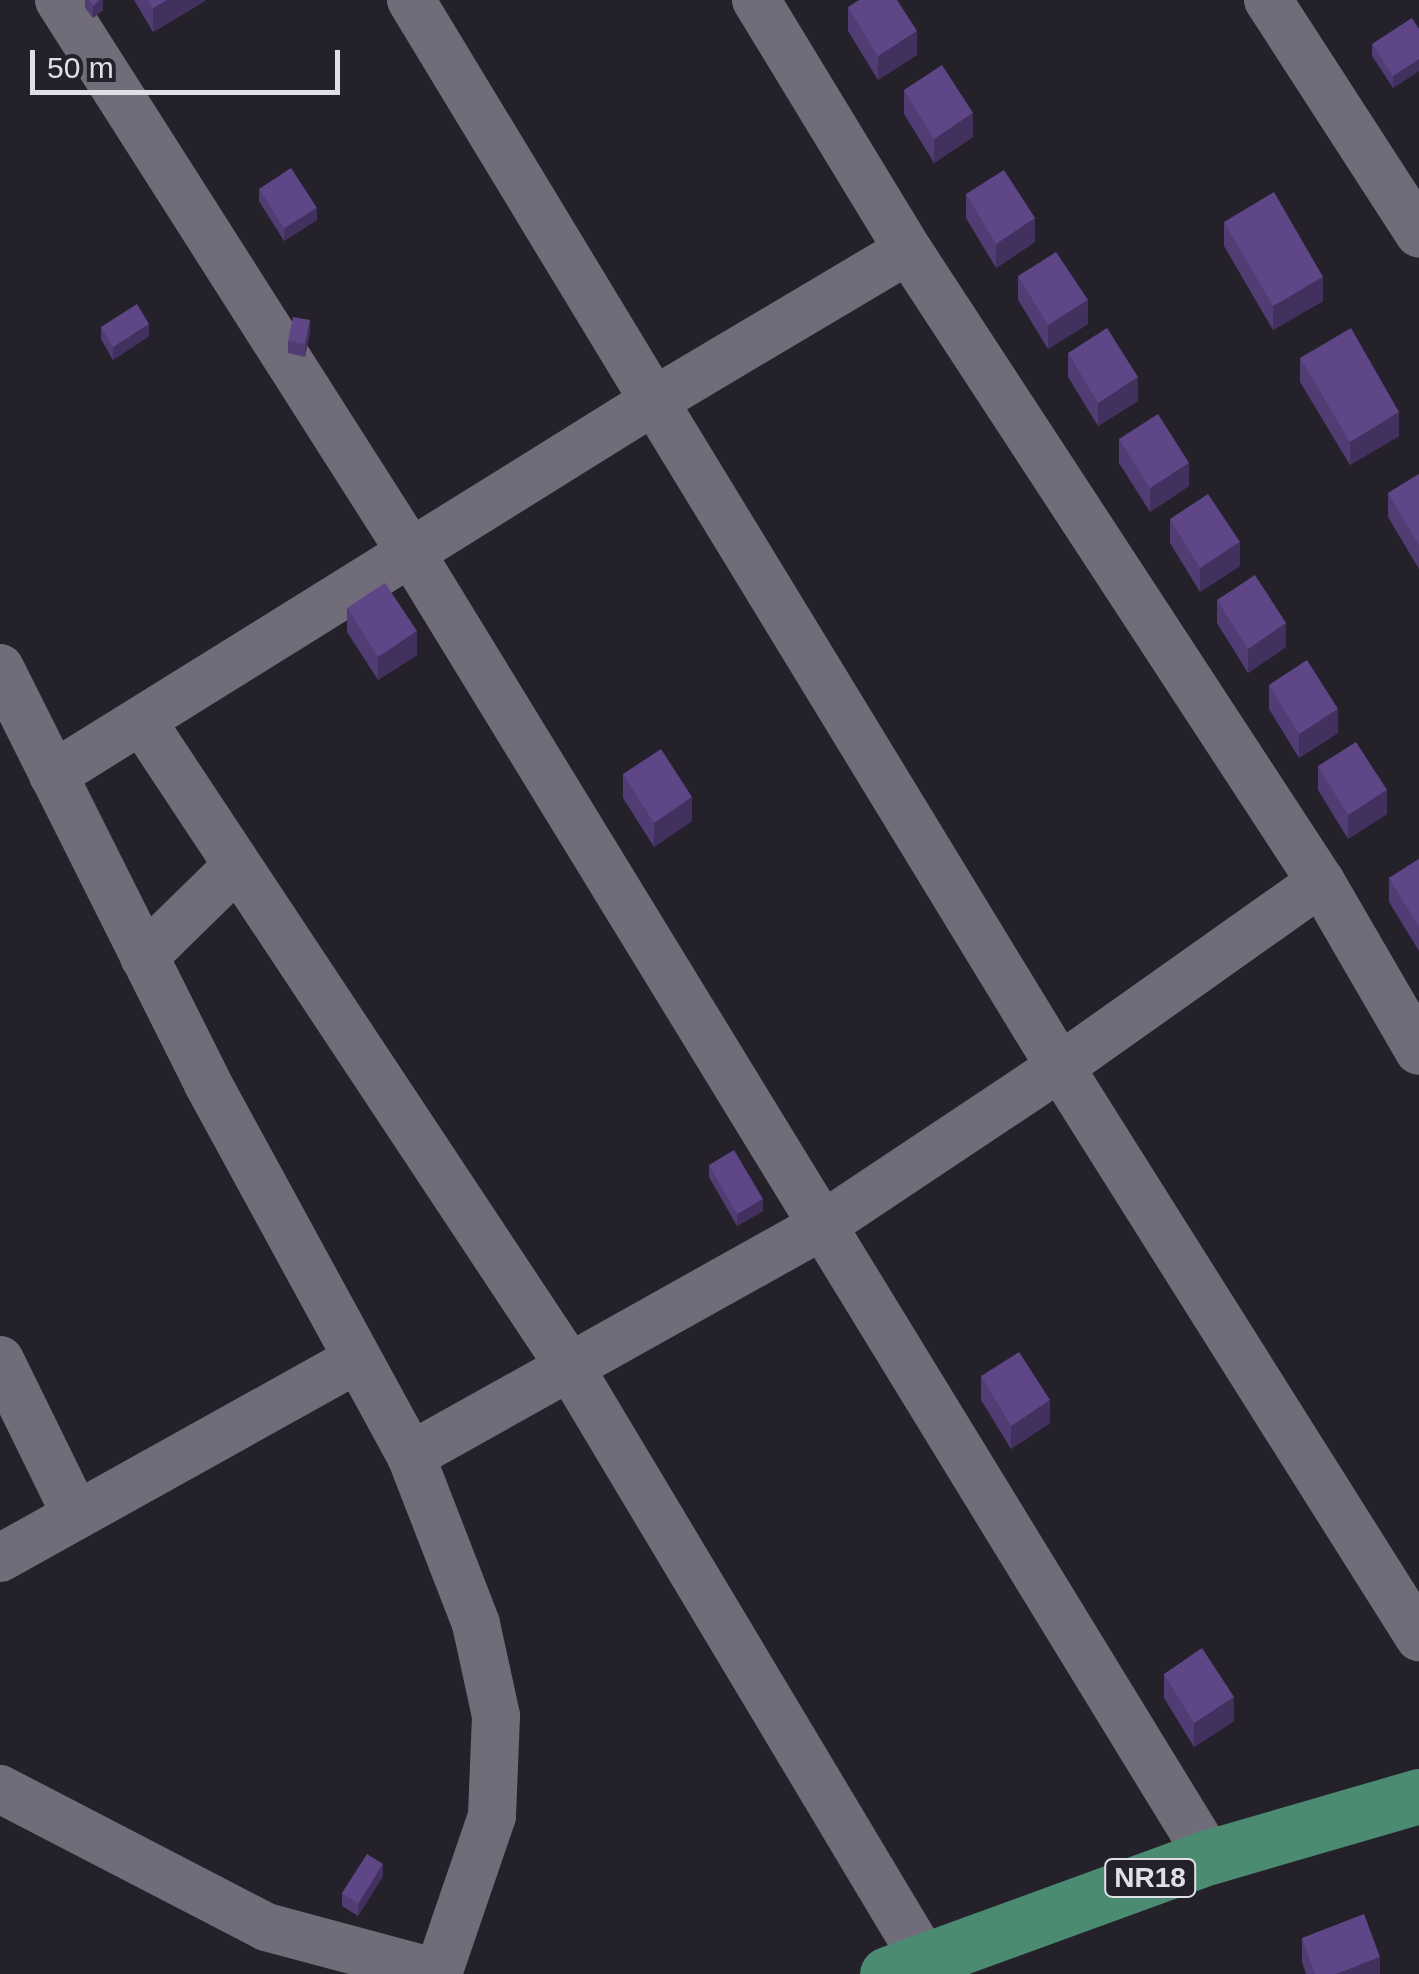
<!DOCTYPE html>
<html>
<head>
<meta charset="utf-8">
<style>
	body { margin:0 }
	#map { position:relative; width:1419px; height:1974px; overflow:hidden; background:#24212b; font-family:Helvetica,sans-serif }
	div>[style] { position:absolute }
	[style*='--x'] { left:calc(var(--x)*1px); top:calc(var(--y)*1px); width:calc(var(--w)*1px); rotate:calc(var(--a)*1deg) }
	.street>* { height:48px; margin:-24px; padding:0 24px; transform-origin:24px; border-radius:24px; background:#706c79 }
	.primary>* { height:55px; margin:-27.5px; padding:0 27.5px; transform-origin:27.5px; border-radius:27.5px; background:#4b8b72 }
	.wall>* { inset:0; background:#513c74 }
	.shaded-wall>* { inset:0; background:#42315e }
	.building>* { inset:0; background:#5e4687 }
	span { translate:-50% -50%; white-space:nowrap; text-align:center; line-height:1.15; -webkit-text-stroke:10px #24212b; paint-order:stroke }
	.shield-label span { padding:2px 8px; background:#24212b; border:2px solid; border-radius:8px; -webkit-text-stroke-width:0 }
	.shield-label { font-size:28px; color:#e1dfe6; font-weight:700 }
	.scale { position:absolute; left:30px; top:50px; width:310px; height:45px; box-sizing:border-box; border:5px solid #e1dfe6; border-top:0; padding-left:12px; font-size:30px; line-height:35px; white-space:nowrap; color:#e1dfe6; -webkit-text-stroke:8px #24212b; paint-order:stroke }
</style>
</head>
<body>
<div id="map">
	<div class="street">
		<i style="--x:59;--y:0;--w:659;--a:57.52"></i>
		<i style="--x:413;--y:556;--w:1525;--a:58.54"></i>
		<i style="--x:411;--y:0;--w:469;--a:58.8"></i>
		<i style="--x:654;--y:401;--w:295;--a:-30.7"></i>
		<i style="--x:756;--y:0;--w:293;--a:58.7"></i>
		<i style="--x:908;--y:250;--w:755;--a:56.84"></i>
		<i style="--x:1321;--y:882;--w:195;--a:59.9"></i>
		<i style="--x:1268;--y:0;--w:278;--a:57.1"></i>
		<i style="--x:0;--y:668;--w:463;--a:63.4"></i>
		<i style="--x:207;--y:1082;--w:426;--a:61.4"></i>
		<i style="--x:411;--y:1456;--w:180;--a:68.8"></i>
		<i style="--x:476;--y:1624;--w:94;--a:77.7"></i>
		<i style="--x:496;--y:1716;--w:100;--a:92.3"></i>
		<i style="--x:492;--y:1816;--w:167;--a:108.9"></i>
		<i style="--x:142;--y:721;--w:777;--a:56.49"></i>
		<i style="--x:571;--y:1369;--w:688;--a:59.11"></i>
		<i style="--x:53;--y:775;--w:708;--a:-31.89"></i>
		<i style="--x:654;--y:401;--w:780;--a:58.63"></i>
		<i style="--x:1060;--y:1067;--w:288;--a:146.3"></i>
		<i style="--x:820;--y:1227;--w:469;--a:150.8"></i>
		<i style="--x:1321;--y:882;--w:320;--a:144.7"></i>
		<i style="--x:1060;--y:1067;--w:674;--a:57.8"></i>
		<i style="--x:144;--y:957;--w:130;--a:-44.4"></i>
		<i style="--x:0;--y:1360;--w:173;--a:63.9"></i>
		<i style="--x:0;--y:1558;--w:409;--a:-29.1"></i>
		<i style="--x:0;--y:1789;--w:300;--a:27.4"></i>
		<i style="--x:266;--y:1927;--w:178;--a:15"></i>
	</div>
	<div class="primary">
		<i style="--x:887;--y:1974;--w:343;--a:-20"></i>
		<i style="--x:1209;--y:1857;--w:219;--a:-16.2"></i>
	</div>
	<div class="wall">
		<i style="clip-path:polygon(85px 0,103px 0,103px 10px,93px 18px,85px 8px)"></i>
		<i style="clip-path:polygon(134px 0,205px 0,205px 1px,153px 32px)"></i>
		<i style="clip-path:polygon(848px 7px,917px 55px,878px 80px,848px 31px)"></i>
		<i style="clip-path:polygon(1419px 29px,1419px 71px,1393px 88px,1372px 56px,1372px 44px)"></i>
		<i style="clip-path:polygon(904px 90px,973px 137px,934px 163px,904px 114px)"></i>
		<i style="clip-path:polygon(259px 189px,317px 220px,284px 241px,259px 201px)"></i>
		<i style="clip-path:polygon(966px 194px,1035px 242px,996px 268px,966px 218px)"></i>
		<i style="clip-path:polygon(1224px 222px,1323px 301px,1273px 330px,1224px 246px)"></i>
		<i style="clip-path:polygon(1018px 276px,1088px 324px,1048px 349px,1018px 300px)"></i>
		<i style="clip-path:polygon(101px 327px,149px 336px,113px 360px,101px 339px)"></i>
		<i style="clip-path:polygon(310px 332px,305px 357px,288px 353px,288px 341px)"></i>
		<i style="clip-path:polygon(1068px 353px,1138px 401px,1098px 426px,1068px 377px)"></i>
		<i style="clip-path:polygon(1300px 358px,1399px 436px,1350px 465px,1300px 382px)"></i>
		<i style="clip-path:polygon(1119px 439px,1189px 486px,1150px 512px,1119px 463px)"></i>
		<i style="clip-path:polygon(1419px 474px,1419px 569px,1388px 517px,1388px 493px)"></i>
		<i style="clip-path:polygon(1170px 519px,1240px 566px,1200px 592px,1170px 543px)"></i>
		<i style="clip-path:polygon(1217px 600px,1286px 647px,1248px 673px,1217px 623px)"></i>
		<i style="clip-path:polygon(347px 608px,417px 655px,378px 680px,347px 632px)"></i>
		<i style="clip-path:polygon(1269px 685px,1338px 733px,1299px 758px,1269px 709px)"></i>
		<i style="clip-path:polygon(1318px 766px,1387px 814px,1348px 839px,1318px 790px)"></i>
		<i style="clip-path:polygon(623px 774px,692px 821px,654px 847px,623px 798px)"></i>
		<i style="clip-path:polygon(1419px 859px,1419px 951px,1389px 902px,1389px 878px)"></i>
		<i style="clip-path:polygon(709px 1165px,763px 1211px,737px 1226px,709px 1177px)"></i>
		<i style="clip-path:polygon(981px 1376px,1050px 1423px,1011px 1449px,981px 1400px)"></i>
		<i style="clip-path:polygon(1164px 1674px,1234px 1721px,1194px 1747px,1164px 1698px)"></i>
		<i style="clip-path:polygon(383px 1876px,358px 1916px,342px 1906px,342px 1893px)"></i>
		<i style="clip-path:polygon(1302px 1938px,1380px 1974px,1306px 1974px,1302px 1962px)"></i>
	</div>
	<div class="shaded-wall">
		<i style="clip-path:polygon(100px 0,103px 0,103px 10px,93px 18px,93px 6px)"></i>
		<i style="clip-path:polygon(167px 0,205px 0,205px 1px,153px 32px,153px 8px)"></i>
		<i style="clip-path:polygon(917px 31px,917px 55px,878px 80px,878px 56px)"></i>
		<i style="clip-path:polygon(1419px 59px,1419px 71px,1393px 88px,1393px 76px)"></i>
		<i style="clip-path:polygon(973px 113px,973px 137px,934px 163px,934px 139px)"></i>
		<i style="clip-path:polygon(317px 208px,317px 220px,284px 241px,284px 228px)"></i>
		<i style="clip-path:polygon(1035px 218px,1035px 242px,996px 268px,996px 244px)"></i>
		<i style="clip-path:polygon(1323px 277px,1323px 301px,1273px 330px,1273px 306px)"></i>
		<i style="clip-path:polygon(1088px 300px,1088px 324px,1048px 349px,1048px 325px)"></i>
		<i style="clip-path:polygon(310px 320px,310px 332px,305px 357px,305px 344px)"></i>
		<i style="clip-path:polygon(149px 324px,149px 336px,113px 360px,113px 347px)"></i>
		<i style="clip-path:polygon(1138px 377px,1138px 401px,1098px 426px,1098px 403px)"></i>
		<i style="clip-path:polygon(1399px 412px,1399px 436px,1350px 465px,1350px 442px)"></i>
		<i style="clip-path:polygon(1189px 463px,1189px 486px,1150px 512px,1150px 488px)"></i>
		<i style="clip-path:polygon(1240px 542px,1240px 566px,1200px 592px,1200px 568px)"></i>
		<i style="clip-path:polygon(1286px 623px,1286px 647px,1248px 673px,1248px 649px)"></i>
		<i style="clip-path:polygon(417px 631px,417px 655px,378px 680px,378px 657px)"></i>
		<i style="clip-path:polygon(1338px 709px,1338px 733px,1299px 758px,1299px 734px)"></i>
		<i style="clip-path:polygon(1387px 790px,1387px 814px,1348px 839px,1348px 815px)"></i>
		<i style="clip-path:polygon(692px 797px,692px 821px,654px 847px,654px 823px)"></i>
		<i style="clip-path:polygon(763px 1199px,763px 1211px,737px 1226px,737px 1214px)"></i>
		<i style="clip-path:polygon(1050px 1400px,1050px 1423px,1011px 1449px,1011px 1426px)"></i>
		<i style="clip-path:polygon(1234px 1697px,1234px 1721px,1194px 1747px,1194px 1723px)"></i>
		<i style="clip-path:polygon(383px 1864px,383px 1876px,358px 1916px,358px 1904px)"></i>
		<i style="clip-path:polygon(1380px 1957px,1380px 1974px,1336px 1974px)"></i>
	</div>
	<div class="building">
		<i style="clip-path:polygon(89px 0,100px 0,93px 6px)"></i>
		<i style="clip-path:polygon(148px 0,167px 0,153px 8px)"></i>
		<i style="clip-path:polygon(859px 0,897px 0,917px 31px,878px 56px,848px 7px)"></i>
		<i style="clip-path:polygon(1412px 18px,1419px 29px,1419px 59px,1393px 76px,1372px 44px)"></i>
		<i style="clip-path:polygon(942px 65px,973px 113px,934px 139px,904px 90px)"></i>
		<i style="clip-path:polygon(291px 168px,317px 208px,284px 228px,259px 189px)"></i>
		<i style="clip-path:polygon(1004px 170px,1035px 218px,996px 244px,966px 194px)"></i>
		<i style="clip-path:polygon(1274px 192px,1323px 277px,1273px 306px,1224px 222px)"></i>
		<i style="clip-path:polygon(1056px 252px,1088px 300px,1048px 325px,1018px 276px)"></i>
		<i style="clip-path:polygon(137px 304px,149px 324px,113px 347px,101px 327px)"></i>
		<i style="clip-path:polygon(293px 317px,310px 320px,305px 344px,288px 341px)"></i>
		<i style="clip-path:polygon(1107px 328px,1138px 377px,1098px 403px,1068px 353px)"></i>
		<i style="clip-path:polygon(1351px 328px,1399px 412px,1350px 442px,1300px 358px)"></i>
		<i style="clip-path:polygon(1158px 414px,1189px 463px,1150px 488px,1119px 439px)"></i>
		<i style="clip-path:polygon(1419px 474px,1419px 545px,1388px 493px)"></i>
		<i style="clip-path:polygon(1208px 494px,1240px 542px,1200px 568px,1170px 519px)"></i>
		<i style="clip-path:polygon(1255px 575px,1286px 623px,1248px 649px,1217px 600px)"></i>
		<i style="clip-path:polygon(385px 583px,417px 631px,378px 657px,347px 608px)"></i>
		<i style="clip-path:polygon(1307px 660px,1338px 709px,1299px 734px,1269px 685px)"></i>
		<i style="clip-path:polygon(1356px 742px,1387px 790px,1348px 815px,1318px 766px)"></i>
		<i style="clip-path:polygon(661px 749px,692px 797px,654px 823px,623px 774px)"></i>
		<i style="clip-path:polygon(1419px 859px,1419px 927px,1389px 878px)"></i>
		<i style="clip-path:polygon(734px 1150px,763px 1199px,737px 1214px,709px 1165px)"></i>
		<i style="clip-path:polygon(1019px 1352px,1050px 1400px,1011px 1426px,981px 1376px)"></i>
		<i style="clip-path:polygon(1202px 1648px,1234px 1697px,1194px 1723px,1164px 1674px)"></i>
		<i style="clip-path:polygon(367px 1854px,383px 1864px,358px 1904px,342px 1893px)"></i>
		<i style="clip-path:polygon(1364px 1914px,1380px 1957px,1336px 1974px,1315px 1974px,1302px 1938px)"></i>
	</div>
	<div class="shield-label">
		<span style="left:1150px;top:1878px">NR18</span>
	</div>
	<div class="scale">50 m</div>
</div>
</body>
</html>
